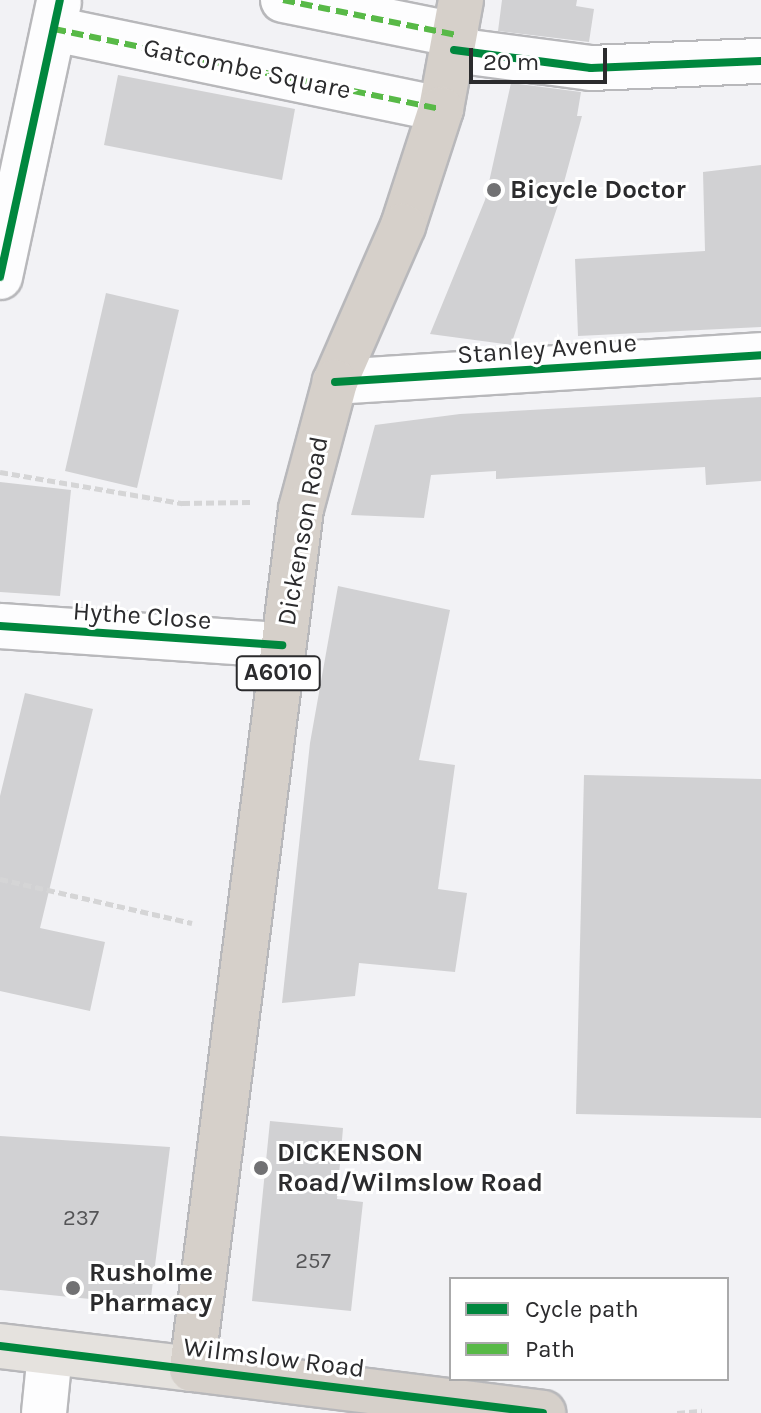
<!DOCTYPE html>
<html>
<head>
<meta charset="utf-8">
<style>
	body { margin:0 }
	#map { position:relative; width:761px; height:1413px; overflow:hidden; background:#f2f2f5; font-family:Karla,sans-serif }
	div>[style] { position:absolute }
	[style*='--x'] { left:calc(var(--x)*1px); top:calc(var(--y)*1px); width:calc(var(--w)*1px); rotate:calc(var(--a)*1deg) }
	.building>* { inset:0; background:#d1d1d3 }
	.path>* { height:5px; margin-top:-2.5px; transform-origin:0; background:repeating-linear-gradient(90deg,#d5d5d6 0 8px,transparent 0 12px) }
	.roads { filter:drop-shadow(2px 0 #b8b8bb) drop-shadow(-2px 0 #b8b8bb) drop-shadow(0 2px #b8b8bb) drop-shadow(0 -2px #b8b8bb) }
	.minor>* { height:44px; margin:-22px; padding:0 22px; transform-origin:22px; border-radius:22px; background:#fdfdfe }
	.major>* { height:44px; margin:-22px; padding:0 22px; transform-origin:22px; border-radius:22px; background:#e5e2de }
	.highway>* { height:44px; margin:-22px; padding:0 22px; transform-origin:22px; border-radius:22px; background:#d6d0ca }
	.quiet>* { height:6px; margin-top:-3px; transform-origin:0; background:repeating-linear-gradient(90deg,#58b947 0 12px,transparent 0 18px) }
	.cycleway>* { height:8px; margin:-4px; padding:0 4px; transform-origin:4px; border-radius:4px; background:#00873e }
	.dots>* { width:22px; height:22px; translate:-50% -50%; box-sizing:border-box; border:4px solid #fff; border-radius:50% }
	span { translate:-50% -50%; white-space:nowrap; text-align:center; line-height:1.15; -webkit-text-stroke:6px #fff; paint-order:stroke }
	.number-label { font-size:22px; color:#545456 }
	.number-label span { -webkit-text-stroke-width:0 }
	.shield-label span { padding:2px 6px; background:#fff; border:2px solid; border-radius:6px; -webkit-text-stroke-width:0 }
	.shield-label { font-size:24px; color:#2b2b2d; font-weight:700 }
	.street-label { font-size:26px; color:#2b2b2d }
	.poi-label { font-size:26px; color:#2b2b2d; font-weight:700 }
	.left { translate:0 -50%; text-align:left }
	.legend { position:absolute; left:449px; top:1277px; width:280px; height:104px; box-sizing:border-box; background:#fff; border:2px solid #aaaaab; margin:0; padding:10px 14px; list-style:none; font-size:24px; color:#2b2b2d }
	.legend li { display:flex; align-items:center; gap:16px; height:40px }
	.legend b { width:40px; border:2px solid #aaaaab }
	.scale { position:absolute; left:469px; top:48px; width:138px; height:36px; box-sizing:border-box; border:4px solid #2b2b2d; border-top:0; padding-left:10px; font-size:24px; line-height:28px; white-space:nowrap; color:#2b2b2d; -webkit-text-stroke:6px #fff; paint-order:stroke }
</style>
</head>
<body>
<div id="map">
	<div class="building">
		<i style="clip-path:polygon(502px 0,577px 0,576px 6px,594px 9px,589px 42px,498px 31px)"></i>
		<i style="clip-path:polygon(118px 75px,295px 109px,282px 180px,104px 145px)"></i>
		<i style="clip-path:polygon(511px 83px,581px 92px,577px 116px,582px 116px,557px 208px,511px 345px,430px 334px,485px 200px)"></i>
		<i style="clip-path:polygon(761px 165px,761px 327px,578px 336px,575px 259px,705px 251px,703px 172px)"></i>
		<i style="clip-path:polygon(106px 293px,179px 310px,137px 488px,65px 471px)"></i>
		<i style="clip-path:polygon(761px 397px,761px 481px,706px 485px,705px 467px,496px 479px,496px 471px,431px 475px,424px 518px,351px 515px,375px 425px,460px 414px)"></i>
		<i style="clip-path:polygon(0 482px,71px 490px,60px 596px,0 592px)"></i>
		<i style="clip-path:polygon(338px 586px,450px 610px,419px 760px,455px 765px,438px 889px,467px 893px,455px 972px,359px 963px,355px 996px,282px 1003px,310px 743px)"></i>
		<i style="clip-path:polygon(25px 693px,93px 709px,40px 928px,105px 942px,90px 1011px,0 991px,0 796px)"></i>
		<i style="clip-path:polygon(584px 775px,761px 779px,761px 1118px,576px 1114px)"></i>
		<i style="clip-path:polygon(270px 1121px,343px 1128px,337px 1199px,363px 1202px,351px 1311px,252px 1301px)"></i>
		<i style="clip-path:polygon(0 1136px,170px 1147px,150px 1305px,0 1290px)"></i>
	</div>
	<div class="path">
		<i style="--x:0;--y:472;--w:185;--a:9.7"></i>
		<i style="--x:182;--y:503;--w:68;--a:-0.8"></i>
		<i style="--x:0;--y:879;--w:197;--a:12.9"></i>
		<i style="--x:677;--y:1413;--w:25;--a:-5"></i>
	</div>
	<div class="roads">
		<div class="minor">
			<i style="--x:283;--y:0;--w:177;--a:11.4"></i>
			<i style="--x:54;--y:29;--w:395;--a:11.7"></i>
			<i style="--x:454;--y:50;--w:138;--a:7.5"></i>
			<i style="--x:591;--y:68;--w:170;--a:-2.4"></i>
			<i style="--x:0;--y:277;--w:281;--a:-77.9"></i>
			<i style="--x:335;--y:382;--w:427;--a:-3.6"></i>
			<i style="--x:0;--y:626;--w:283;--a:3.9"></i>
			<i style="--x:44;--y:1413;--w:60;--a:-84.3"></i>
		</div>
		<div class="major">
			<i style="--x:0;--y:1346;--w:193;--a:6.8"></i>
		</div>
		<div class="highway">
			<i style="--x:461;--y:0;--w:111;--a:100.4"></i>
			<i style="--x:441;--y:109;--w:123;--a:108"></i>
			<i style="--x:403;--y:226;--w:170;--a:113.6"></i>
			<i style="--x:335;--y:382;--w:131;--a:105"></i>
			<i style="--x:301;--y:509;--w:867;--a:97.22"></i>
			<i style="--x:192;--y:1369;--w:354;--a:7.1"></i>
		</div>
	</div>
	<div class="quiet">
		<i style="--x:283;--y:0;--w:177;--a:11.4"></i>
		<i style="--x:54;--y:29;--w:395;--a:11.7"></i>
	</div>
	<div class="cycleway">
		<i style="--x:454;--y:50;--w:138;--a:7.5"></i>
		<i style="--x:591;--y:68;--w:170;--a:-2.4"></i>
		<i style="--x:0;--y:277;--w:283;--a:-77.8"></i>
		<i style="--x:335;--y:382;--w:427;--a:-3.6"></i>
		<i style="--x:0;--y:626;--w:283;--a:3.9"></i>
		<i style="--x:0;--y:1346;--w:547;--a:7.03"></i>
	</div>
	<div class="dots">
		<i style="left:494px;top:190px;background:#717173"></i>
		<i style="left:261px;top:1168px;background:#717173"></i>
		<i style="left:73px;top:1288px;background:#717173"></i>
	</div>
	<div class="number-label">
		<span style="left:81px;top:1219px">237</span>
		<span style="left:313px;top:1262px">257</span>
	</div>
	<div class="shield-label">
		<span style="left:278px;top:673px">A6010</span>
	</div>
	<div class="street-label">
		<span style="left:247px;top:69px;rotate:12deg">Gatcombe Square</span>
		<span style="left:547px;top:349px;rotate:-4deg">Stanley Avenue</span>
		<span style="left:303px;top:531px;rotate:-80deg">Dickenson Road</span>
		<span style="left:142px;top:616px;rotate:4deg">Hythe Close</span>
		<span style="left:274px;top:1358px;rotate:7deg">Wilmslow Road</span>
	</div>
	<div class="poi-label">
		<span class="left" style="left:510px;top:190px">Bicycle Doctor</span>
		<span class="left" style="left:277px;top:1168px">DICKENSON<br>Road/Wilmslow Road</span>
		<span class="left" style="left:89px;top:1288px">Rusholme<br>Pharmacy</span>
	</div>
	<ul class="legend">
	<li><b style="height:10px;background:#00873e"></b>Cycle path</li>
	<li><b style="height:10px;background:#58b947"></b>Path</li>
	</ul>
	<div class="scale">20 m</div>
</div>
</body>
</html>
